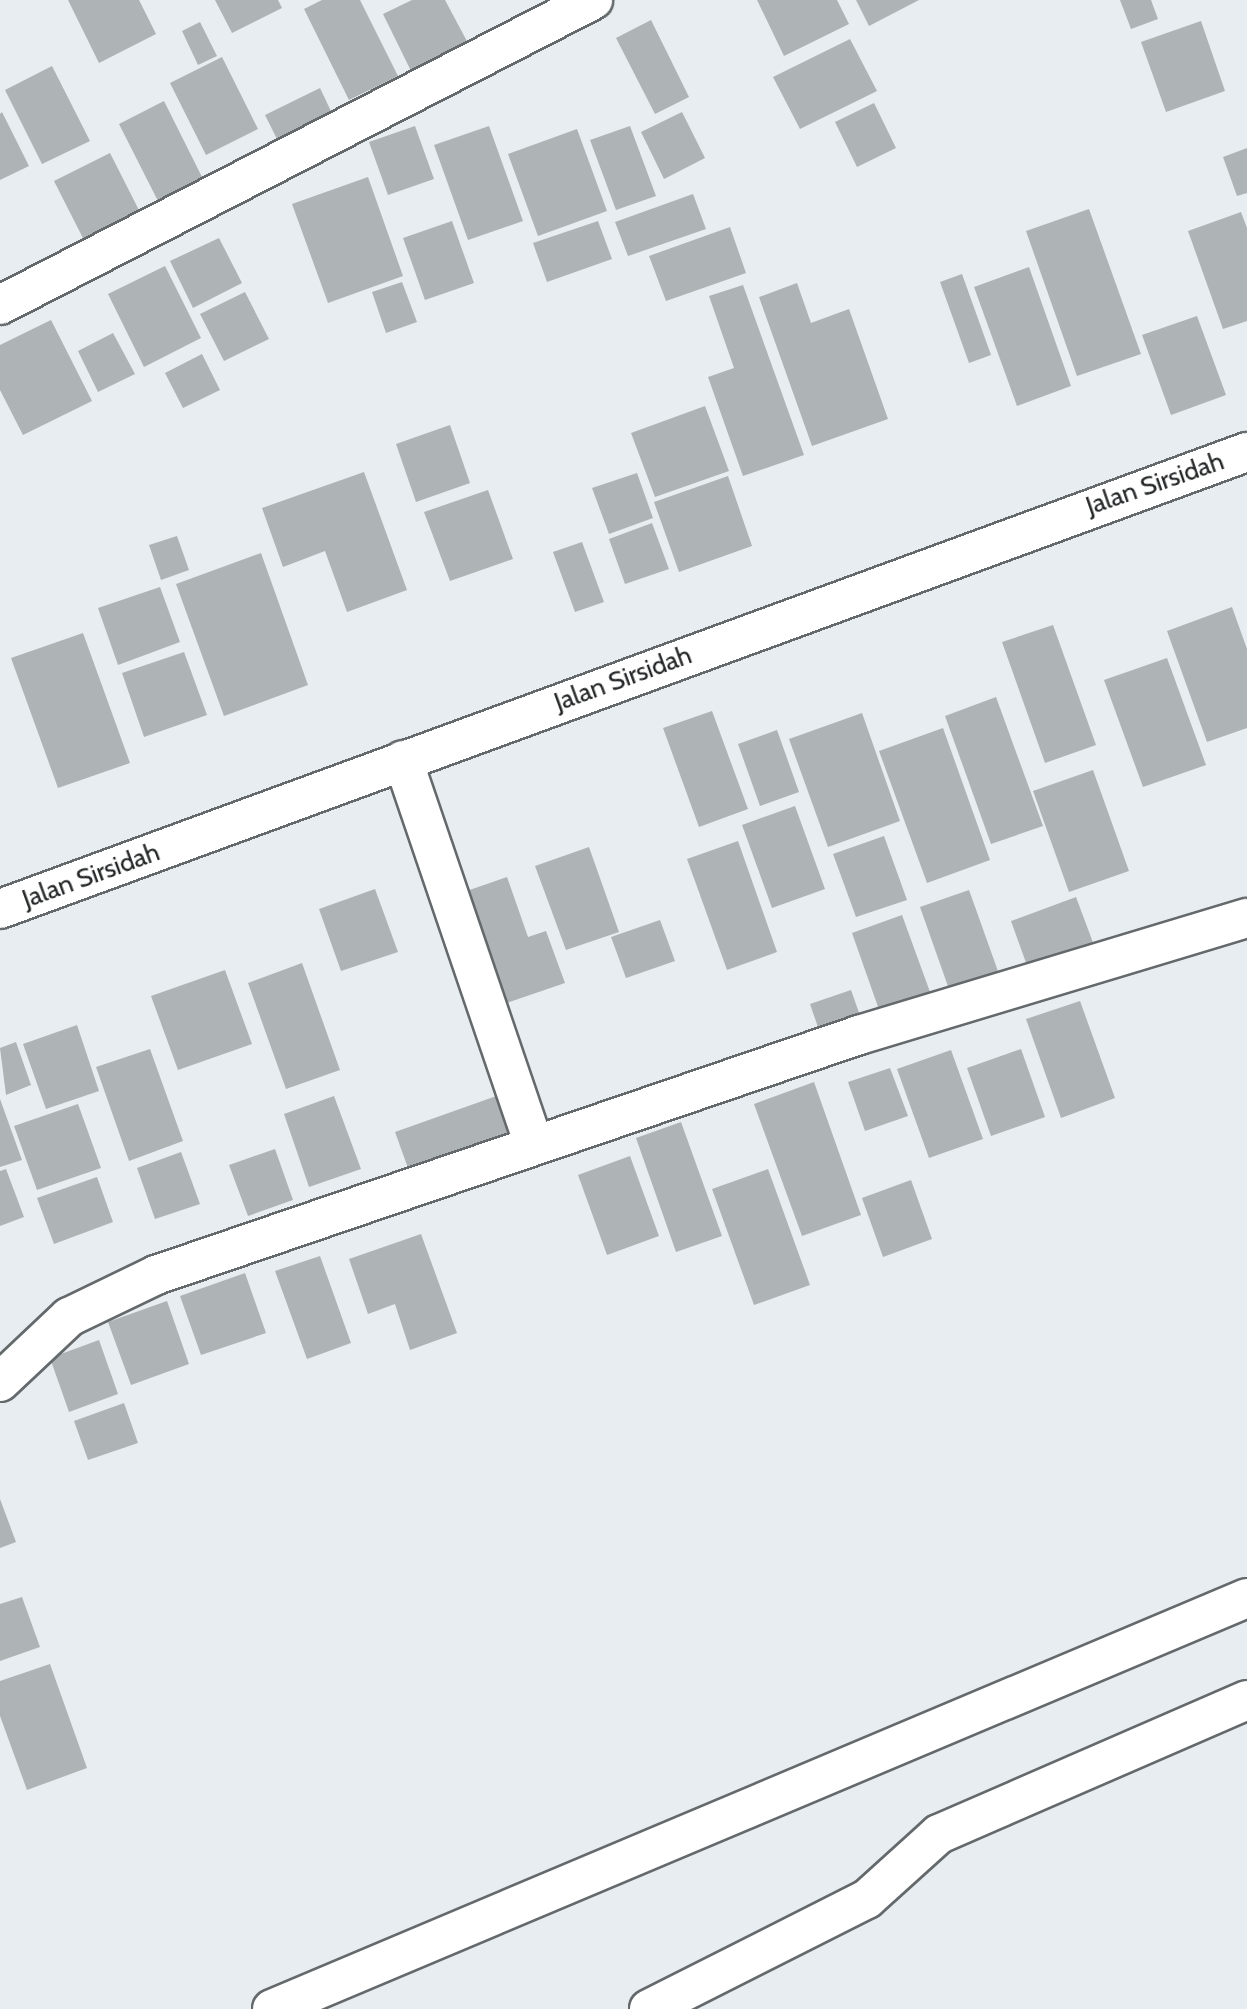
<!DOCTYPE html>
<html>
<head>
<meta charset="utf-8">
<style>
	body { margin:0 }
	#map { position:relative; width:1247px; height:2009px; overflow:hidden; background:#e7edf0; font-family:Cabin,sans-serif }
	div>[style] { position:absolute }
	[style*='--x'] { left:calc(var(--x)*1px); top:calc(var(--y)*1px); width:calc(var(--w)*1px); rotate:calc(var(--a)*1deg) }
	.building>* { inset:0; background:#aeb3b6 }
	.roads { filter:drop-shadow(2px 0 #64696c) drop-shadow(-2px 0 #64696c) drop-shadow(0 2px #64696c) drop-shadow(0 -2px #64696c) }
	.minor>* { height:38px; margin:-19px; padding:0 19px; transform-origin:19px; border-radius:19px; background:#fff }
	span { translate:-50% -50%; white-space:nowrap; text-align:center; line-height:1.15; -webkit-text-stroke:7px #fff; paint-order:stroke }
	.street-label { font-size:26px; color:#212324 }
</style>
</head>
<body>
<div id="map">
	<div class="building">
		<i style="clip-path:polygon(68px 0,139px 0,156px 34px,99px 63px)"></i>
		<i style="clip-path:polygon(215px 0,278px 0,282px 8px,232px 33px)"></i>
		<i style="clip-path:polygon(322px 0,360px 0,398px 76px,349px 100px,304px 9px)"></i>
		<i style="clip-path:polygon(412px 0,445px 0,469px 45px,412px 73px,383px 14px)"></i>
		<i style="clip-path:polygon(757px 0,837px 0,849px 24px,784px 56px)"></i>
		<i style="clip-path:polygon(856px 0,919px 0,869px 26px)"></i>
		<i style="clip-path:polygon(1120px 0,1151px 0,1158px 19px,1131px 29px)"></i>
		<i style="clip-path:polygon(651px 20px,689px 97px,655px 114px,616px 38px)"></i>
		<i style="clip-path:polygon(1201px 21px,1225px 91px,1166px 112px,1141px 42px)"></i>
		<i style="clip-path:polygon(200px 22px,217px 56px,198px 65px,182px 31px)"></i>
		<i style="clip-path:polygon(850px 39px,877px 91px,800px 129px,773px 77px)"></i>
		<i style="clip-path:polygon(222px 57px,258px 129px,206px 155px,170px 83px)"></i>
		<i style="clip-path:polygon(52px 66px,90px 141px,42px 164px,5px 90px)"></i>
		<i style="clip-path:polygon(320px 88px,337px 124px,283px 151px,265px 115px)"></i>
		<i style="clip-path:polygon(164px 101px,206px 185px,161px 207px,119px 124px)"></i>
		<i style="clip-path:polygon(874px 103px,896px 148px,857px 167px,835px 122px)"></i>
		<i style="clip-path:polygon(2px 112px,29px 166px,0 180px,0 114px)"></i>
		<i style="clip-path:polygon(682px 112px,705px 158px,664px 179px,641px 132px)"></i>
		<i style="clip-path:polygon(415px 126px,434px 179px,388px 195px,369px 142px)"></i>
		<i style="clip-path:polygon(489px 126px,523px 221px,468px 240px,434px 145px)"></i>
		<i style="clip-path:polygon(630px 126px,656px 196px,616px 210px,590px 140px)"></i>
		<i style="clip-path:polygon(577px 129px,607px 211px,538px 236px,508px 154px)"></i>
		<i style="clip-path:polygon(1247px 148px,1247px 193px,1237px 196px,1223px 157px)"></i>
		<i style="clip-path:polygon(110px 153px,146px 224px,90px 252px,54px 181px)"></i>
		<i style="clip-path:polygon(368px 177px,403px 276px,328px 303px,292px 204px)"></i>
		<i style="clip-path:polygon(693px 194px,706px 229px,628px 256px,615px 222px)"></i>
		<i style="clip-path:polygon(1089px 209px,1141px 354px,1077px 376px,1026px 231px)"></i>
		<i style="clip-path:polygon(1241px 212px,1247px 228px,1247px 321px,1223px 329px,1188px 231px)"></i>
		<i style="clip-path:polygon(452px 221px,474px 283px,425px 300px,403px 238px)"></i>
		<i style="clip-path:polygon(598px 221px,612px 259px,547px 282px,533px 243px)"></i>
		<i style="clip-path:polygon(730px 227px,746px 273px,666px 301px,649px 256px)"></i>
		<i style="clip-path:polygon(219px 238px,242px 283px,193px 308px,170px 261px)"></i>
		<i style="clip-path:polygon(165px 266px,201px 338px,144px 367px,108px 294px)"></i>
		<i style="clip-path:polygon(1029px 267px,1071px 386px,1017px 406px,974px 287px)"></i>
		<i style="clip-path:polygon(962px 274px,991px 355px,969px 363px,940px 282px)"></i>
		<i style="clip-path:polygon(402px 282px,417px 322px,386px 333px,372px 292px)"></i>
		<i style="clip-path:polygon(797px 283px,811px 323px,849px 309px,888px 419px,812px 446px,759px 297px)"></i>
		<i style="clip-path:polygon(743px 285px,804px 455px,743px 476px,708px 377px,734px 368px,709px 296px)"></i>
		<i style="clip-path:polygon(245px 292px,269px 339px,224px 361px,200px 314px)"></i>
		<i style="clip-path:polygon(1197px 316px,1226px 395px,1171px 415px,1142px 335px)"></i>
		<i style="clip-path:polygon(51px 320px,92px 401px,23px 435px,0 390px,0 345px)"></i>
		<i style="clip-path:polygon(113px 333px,135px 374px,98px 392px,78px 351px)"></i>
		<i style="clip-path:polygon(202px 354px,220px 390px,183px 408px,165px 373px)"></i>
		<i style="clip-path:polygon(705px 406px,729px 471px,655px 497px,631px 433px)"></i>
		<i style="clip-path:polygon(450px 425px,470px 483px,416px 502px,396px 444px)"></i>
		<i style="clip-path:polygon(364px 472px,407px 590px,347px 612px,325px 551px,283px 567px,262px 508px)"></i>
		<i style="clip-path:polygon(637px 473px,653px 518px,609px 534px,592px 488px)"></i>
		<i style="clip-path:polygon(728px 476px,752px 546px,679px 572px,654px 502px)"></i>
		<i style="clip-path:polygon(488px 490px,513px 559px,450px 581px,424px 512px)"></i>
		<i style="clip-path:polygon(652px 523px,669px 569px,625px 584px,609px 539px)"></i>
		<i style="clip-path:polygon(177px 536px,189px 570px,161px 580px,149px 545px)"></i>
		<i style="clip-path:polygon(582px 542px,604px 602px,575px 612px,553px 552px)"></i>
		<i style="clip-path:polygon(261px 553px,308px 685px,224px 716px,176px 584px)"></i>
		<i style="clip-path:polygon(160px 587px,180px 642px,118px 665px,98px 608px)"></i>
		<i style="clip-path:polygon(1232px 607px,1247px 649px,1247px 728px,1207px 742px,1167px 631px)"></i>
		<i style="clip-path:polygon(1053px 625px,1096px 745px,1045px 763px,1002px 642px)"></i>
		<i style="clip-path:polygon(83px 633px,130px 763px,58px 788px,11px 658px)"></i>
		<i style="clip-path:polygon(184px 652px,207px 715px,144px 737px,122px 673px)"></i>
		<i style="clip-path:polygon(1167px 658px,1206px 765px,1143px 787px,1104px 680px)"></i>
		<i style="clip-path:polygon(996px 697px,1043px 826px,991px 844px,945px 716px)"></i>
		<i style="clip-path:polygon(712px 711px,748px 809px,699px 827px,663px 728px)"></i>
		<i style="clip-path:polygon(862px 713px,900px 821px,828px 847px,789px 739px)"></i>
		<i style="clip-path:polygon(943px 728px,990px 860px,927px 883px,879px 751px)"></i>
		<i style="clip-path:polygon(777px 730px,799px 792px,760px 806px,738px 744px)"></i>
		<i style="clip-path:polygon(1093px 770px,1129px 871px,1069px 892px,1033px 791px)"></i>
		<i style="clip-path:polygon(795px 806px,825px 889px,772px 908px,742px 825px)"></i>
		<i style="clip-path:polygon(884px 836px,907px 900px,856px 917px,833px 854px)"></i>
		<i style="clip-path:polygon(738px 841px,777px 952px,727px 970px,687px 859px)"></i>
		<i style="clip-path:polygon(589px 847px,619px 932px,566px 950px,535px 866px)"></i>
		<i style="clip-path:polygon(507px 877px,528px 937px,546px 931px,565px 983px,498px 1006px,458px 894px)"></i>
		<i style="clip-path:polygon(375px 889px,398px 952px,341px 971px,319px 909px)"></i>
		<i style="clip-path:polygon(969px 890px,999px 974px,950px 992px,920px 907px)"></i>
		<i style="clip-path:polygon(1076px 897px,1095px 948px,1029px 971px,1011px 921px)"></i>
		<i style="clip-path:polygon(902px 915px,934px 1003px,883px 1021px,852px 933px)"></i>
		<i style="clip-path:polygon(660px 920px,675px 961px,626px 978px,611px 937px)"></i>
		<i style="clip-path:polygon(302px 963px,340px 1070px,286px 1089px,248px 983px)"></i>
		<i style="clip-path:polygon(225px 970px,252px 1044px,178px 1070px,151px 996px)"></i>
		<i style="clip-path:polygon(851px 990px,862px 1021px,821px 1036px,810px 1004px)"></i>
		<i style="clip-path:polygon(1080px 1001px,1115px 1098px,1061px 1118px,1026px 1019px)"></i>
		<i style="clip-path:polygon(77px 1025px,99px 1091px,46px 1109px,23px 1044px)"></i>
		<i style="clip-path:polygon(16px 1042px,31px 1085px,6px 1095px,0 1048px)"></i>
		<i style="clip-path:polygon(150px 1049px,183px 1141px,129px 1161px,96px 1067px)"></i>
		<i style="clip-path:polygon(1021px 1049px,1045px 1117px,991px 1136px,967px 1068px)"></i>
		<i style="clip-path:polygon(951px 1050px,983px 1139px,929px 1158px,897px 1069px)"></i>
		<i style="clip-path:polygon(890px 1068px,908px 1116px,865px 1131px,848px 1082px)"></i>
		<i style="clip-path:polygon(814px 1082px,861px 1215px,802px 1236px,754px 1104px)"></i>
		<i style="clip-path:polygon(502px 1094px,515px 1131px,408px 1168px,395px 1132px)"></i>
		<i style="clip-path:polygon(334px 1096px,361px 1169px,309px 1187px,284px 1114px)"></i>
		<i style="clip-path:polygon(0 1099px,22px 1160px,0 1167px)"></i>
		<i style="clip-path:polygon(78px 1104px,101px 1168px,37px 1190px,14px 1126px)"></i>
		<i style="clip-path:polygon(681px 1122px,722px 1236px,676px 1252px,636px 1138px)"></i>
		<i style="clip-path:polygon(275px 1149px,293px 1200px,248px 1216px,229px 1165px)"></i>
		<i style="clip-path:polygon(181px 1152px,200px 1204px,155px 1219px,137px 1168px)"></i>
		<i style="clip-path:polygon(630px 1156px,659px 1236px,607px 1255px,578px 1175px)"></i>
		<i style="clip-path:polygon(6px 1169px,24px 1217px,0 1226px,0 1171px)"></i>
		<i style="clip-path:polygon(768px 1169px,810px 1285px,754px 1305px,712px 1189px)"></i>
		<i style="clip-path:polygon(97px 1177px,113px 1222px,54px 1244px,37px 1198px)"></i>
		<i style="clip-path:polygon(911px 1180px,932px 1239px,883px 1257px,862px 1198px)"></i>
		<i style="clip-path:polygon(421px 1234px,457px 1333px,410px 1350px,395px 1304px,368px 1314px,349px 1259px)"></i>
		<i style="clip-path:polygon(320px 1256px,351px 1343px,307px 1359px,275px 1271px)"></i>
		<i style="clip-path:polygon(245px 1273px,266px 1333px,201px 1355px,180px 1296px)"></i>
		<i style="clip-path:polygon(167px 1301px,189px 1364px,131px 1385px,108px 1322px)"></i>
		<i style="clip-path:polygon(99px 1340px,118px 1394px,69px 1412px,50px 1358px)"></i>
		<i style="clip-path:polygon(124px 1403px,138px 1443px,88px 1460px,74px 1421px)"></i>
		<i style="clip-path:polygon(0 1499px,16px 1542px,0 1548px)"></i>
		<i style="clip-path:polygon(22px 1597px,40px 1647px,0 1661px,0 1604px)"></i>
		<i style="clip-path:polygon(50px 1664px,87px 1768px,27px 1790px,0 1716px,0 1681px)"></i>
	</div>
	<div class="roads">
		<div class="minor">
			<i style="--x:0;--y:305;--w:667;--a:-27.22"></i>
			<i style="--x:403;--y:760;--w:407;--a:71.2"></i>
			<i style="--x:0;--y:909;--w:1328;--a:-20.13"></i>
			<i style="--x:0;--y:1382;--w:95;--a:-43.3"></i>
			<i style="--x:69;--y:1317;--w:97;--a:-25.8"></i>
			<i style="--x:156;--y:1275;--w:743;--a:-18.85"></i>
			<i style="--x:859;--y:1035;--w:405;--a:-16.8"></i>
			<i style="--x:272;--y:2009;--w:1058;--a:-22.86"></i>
			<i style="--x:649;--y:2009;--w:244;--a:-26.8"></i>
			<i style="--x:867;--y:1899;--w:97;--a:-42.1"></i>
			<i style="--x:939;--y:1834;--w:336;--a:-23.5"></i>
		</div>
	</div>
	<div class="street-label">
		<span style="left:1155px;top:484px;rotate:-19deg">Jalan Sirsidah</span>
		<span style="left:623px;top:679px;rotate:-20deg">Jalan Sirsidah</span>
		<span style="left:91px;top:876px;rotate:-20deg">Jalan Sirsidah</span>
	</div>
</div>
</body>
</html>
